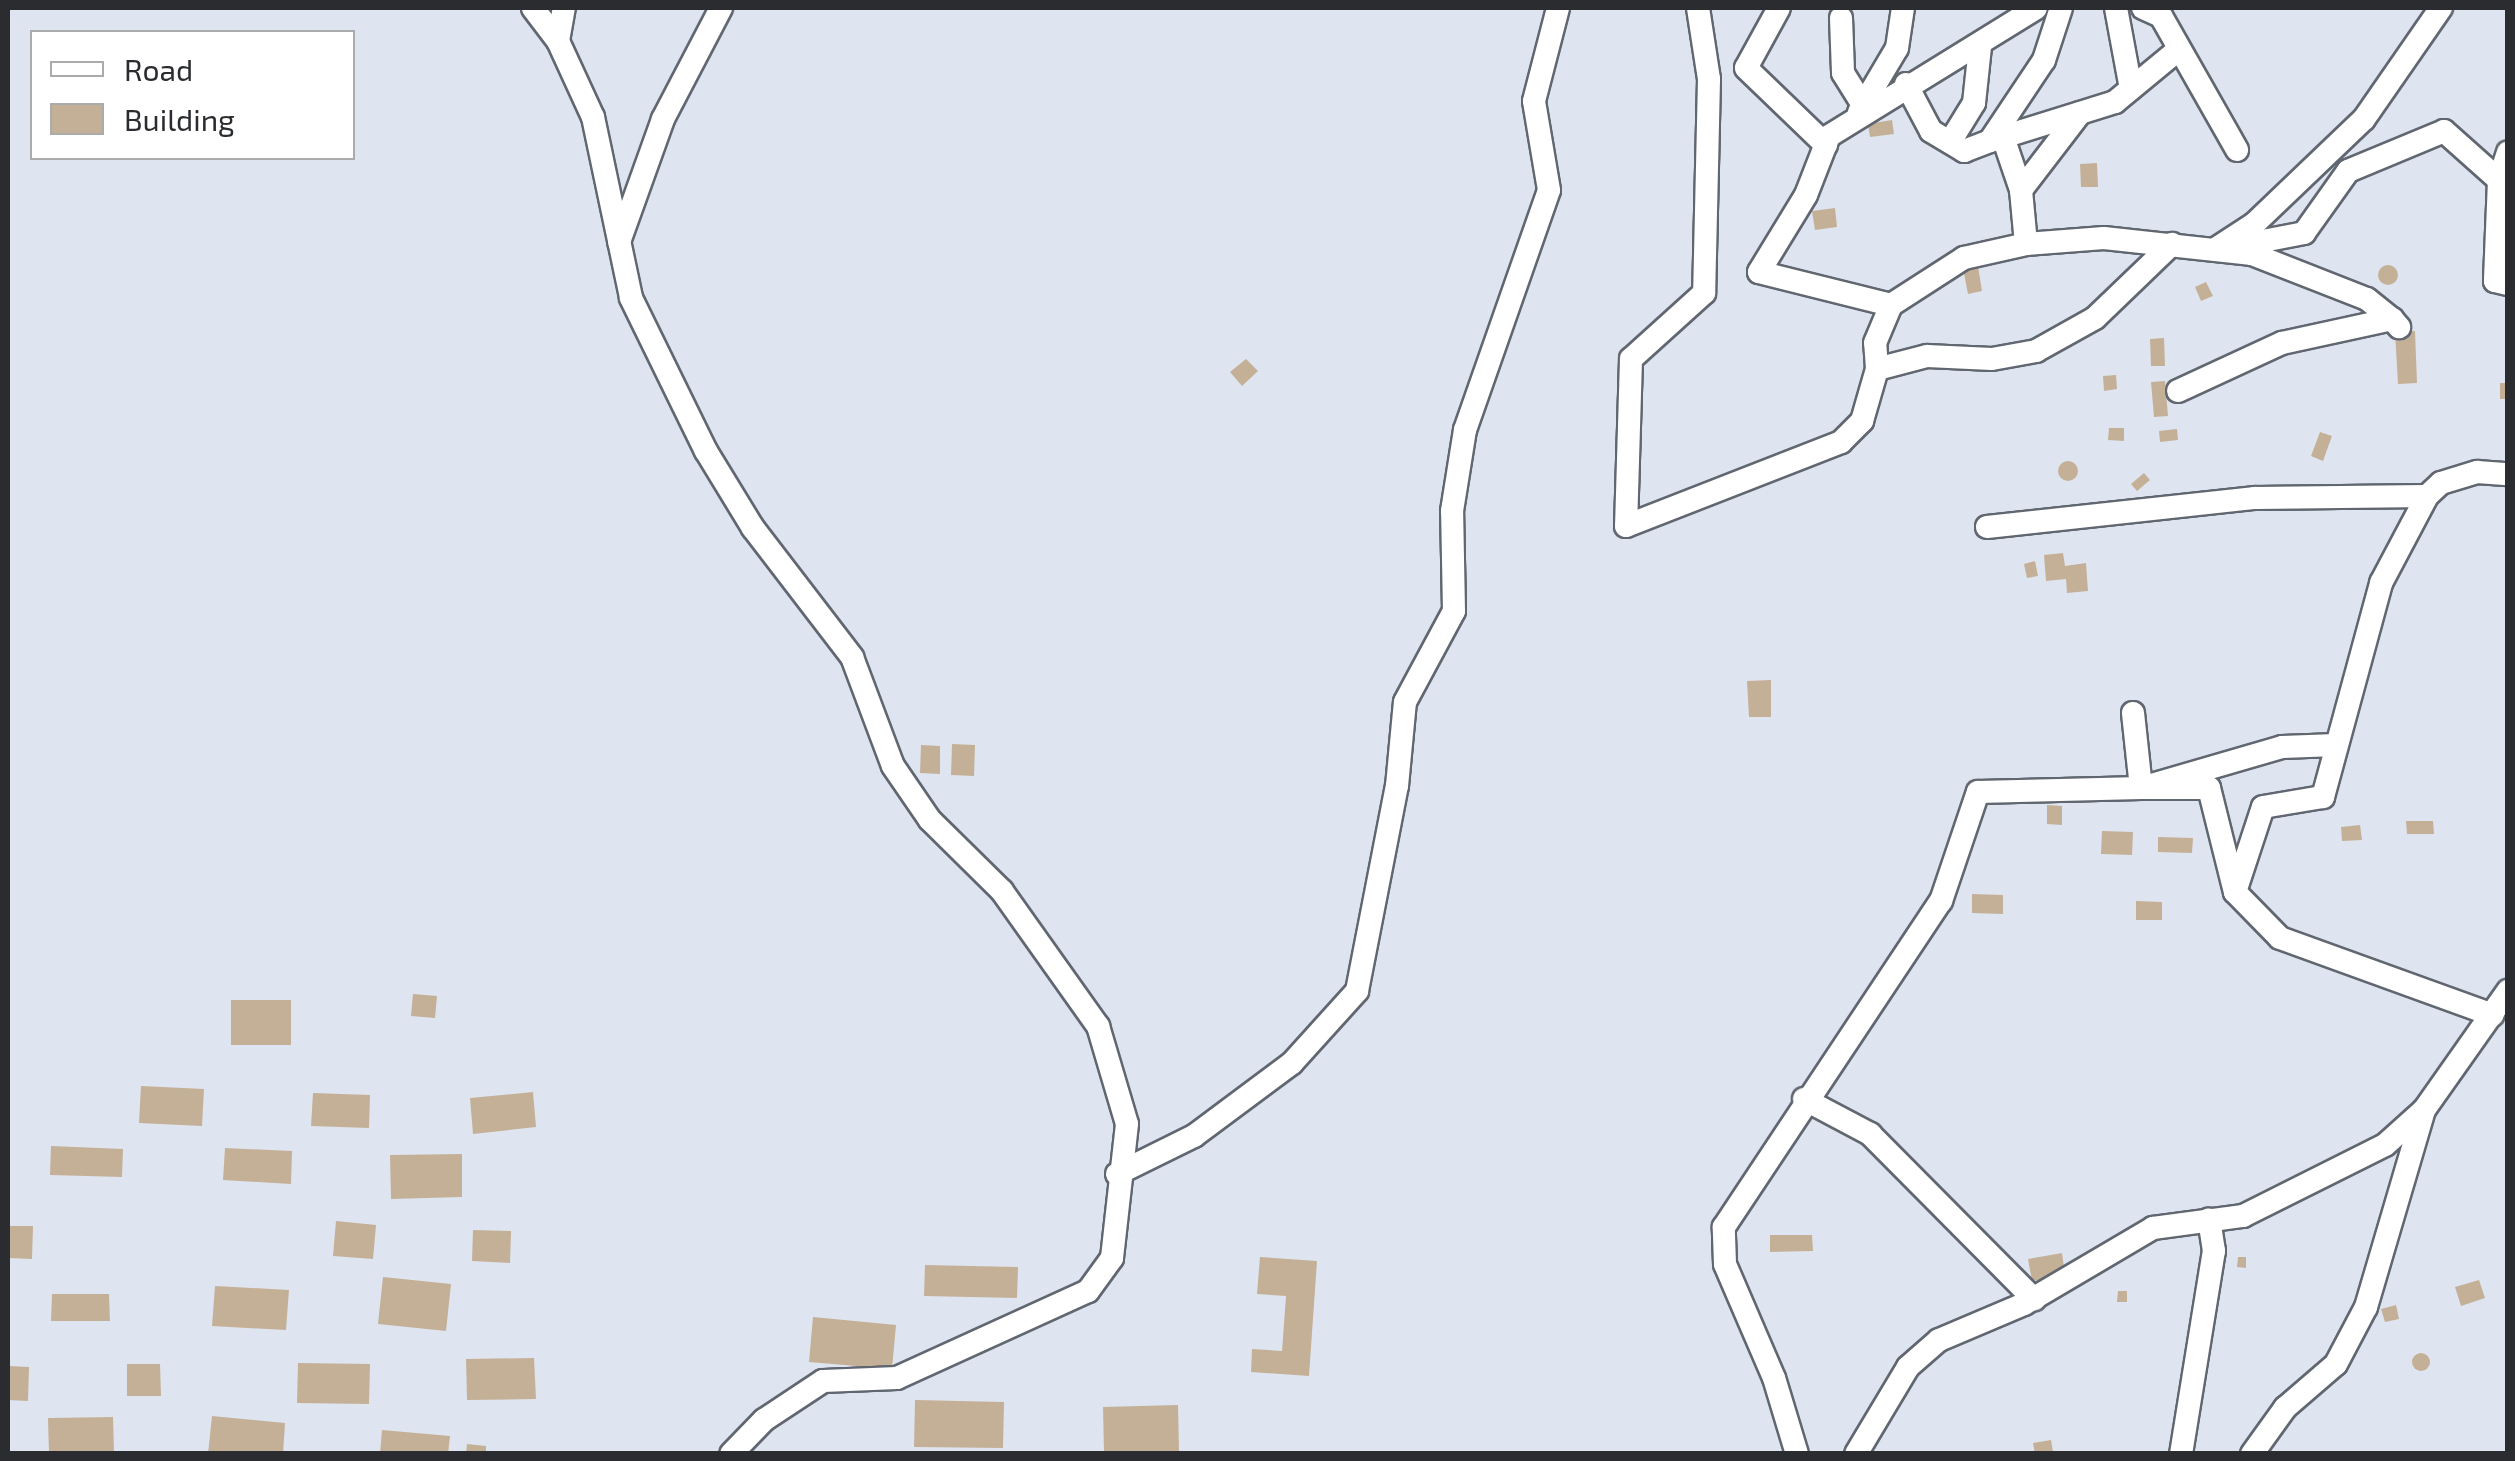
<!DOCTYPE html>
<html>
<head>
<meta charset="utf-8">
<style>
	body { margin:0 }
	#map { position:relative; width:2515px; height:1461px; overflow:hidden; background:#dfe5f0; font-family:"Exo 2",sans-serif }
	div>[style] { position:absolute }
	[style*='--x'] { left:calc(var(--x)*1px); top:calc(var(--y)*1px); width:calc(var(--w)*1px); rotate:calc(var(--a)*1deg) }
	.building>* { inset:0; background:#c4b097 }
	.round { border-radius:50% }
	.roads { filter:drop-shadow(2px 0 #616770) drop-shadow(-2px 0 #616770) drop-shadow(0 2px #616770) drop-shadow(0 -2px #616770) }
	.street>* { height:22px; margin:-11px; padding:0 11px; transform-origin:11px; border-radius:11px; background:#fff }
	span { translate:-50% -50%; white-space:nowrap; text-align:center; line-height:1.15; -webkit-text-stroke:8px #fff; paint-order:stroke }
	.frame { position:absolute; inset:0; border:10px solid #2a2c30; pointer-events:none }
	.legend { position:absolute; left:30px; top:30px; width:325px; height:130px; box-sizing:border-box; background:#fff; border:2px solid #aaabac; margin:0; padding:12px 18px; list-style:none; font-size:30px; color:#2a2c30 }
	.legend li { display:flex; align-items:center; gap:20px; height:50px }
	.legend b { width:50px; border:2px solid #aaabac }
</style>
</head>
<body>
<div id="map">
	<div class="building">
		<i style="clip-path:polygon(1892px 120px,1894px 134px,1870px 137px,1868px 124px)"></i>
		<i style="clip-path:polygon(2097px 163px,2098px 187px,2081px 187px,2080px 164px)"></i>
		<i style="clip-path:polygon(1835px 208px,1837px 227px,1815px 230px,1812px 211px)"></i>
		<i class="round" style="left:2378px;top:265px;width:20px;height:20px"></i>
		<i style="clip-path:polygon(1978px 266px,1982px 291px,1968px 294px,1963px 268px)"></i>
		<i style="clip-path:polygon(2206px 282px,2213px 296px,2201px 301px,2195px 287px)"></i>
		<i style="clip-path:polygon(2415px 331px,2417px 383px,2398px 384px,2395px 332px)"></i>
		<i style="clip-path:polygon(2164px 338px,2165px 366px,2151px 366px,2150px 339px)"></i>
		<i style="clip-path:polygon(1246px 359px,1258px 371px,1242px 386px,1230px 372px)"></i>
		<i style="clip-path:polygon(2116px 375px,2117px 389px,2104px 391px,2103px 376px)"></i>
		<i style="clip-path:polygon(2165px 381px,2168px 416px,2154px 417px,2151px 382px)"></i>
		<i style="clip-path:polygon(2500px 383px,2508px 383px,2508px 399px,2500px 399px)"></i>
		<i style="clip-path:polygon(2109px 428px,2124px 428px,2124px 441px,2108px 440px)"></i>
		<i style="clip-path:polygon(2177px 429px,2178px 440px,2160px 442px,2159px 431px)"></i>
		<i style="clip-path:polygon(2320px 432px,2332px 436px,2323px 461px,2311px 456px)"></i>
		<i class="round" style="left:2058px;top:461px;width:20px;height:20px"></i>
		<i style="clip-path:polygon(2144px 473px,2150px 480px,2137px 491px,2131px 484px)"></i>
		<i style="clip-path:polygon(2063px 553px,2065px 566px,2086px 563px,2088px 591px,2067px 593px,2066px 579px,2046px 581px,2044px 555px)"></i>
		<i style="clip-path:polygon(2035px 561px,2038px 576px,2027px 578px,2024px 564px)"></i>
		<i style="clip-path:polygon(1771px 680px,1771px 717px,1749px 717px,1747px 681px)"></i>
		<i style="clip-path:polygon(952px 744px,975px 745px,974px 776px,951px 775px)"></i>
		<i style="clip-path:polygon(921px 745px,940px 746px,940px 774px,920px 773px)"></i>
		<i style="clip-path:polygon(2047px 805px,2062px 806px,2062px 825px,2047px 824px)"></i>
		<i style="clip-path:polygon(2406px 821px,2433px 821px,2434px 834px,2407px 834px)"></i>
		<i style="clip-path:polygon(2360px 825px,2362px 840px,2342px 841px,2341px 827px)"></i>
		<i style="clip-path:polygon(2102px 831px,2133px 832px,2132px 855px,2101px 854px)"></i>
		<i style="clip-path:polygon(2158px 837px,2193px 838px,2192px 853px,2158px 852px)"></i>
		<i style="clip-path:polygon(1972px 894px,2003px 895px,2003px 914px,1972px 913px)"></i>
		<i style="clip-path:polygon(2136px 901px,2162px 902px,2162px 920px,2136px 920px)"></i>
		<i style="clip-path:polygon(413px 994px,437px 996px,435px 1018px,411px 1016px)"></i>
		<i style="clip-path:polygon(231px 1000px,291px 1000px,291px 1045px,231px 1045px)"></i>
		<i style="clip-path:polygon(141px 1086px,204px 1089px,202px 1126px,139px 1123px)"></i>
		<i style="clip-path:polygon(533px 1092px,536px 1127px,473px 1134px,470px 1098px)"></i>
		<i style="clip-path:polygon(313px 1093px,370px 1095px,369px 1128px,311px 1126px)"></i>
		<i style="clip-path:polygon(51px 1146px,123px 1149px,122px 1177px,50px 1175px)"></i>
		<i style="clip-path:polygon(225px 1148px,292px 1151px,291px 1184px,223px 1180px)"></i>
		<i style="clip-path:polygon(462px 1154px,462px 1197px,391px 1199px,390px 1155px)"></i>
		<i style="clip-path:polygon(336px 1221px,376px 1225px,373px 1259px,333px 1256px)"></i>
		<i style="clip-path:polygon(8px 1226px,33px 1226px,32px 1259px,8px 1258px)"></i>
		<i style="clip-path:polygon(473px 1230px,511px 1231px,510px 1263px,472px 1261px)"></i>
		<i style="clip-path:polygon(1770px 1235px,1812px 1235px,1813px 1251px,1770px 1252px)"></i>
		<i style="clip-path:polygon(2062px 1253px,2065px 1275px,2032px 1281px,2028px 1259px)"></i>
		<i style="clip-path:polygon(1260px 1257px,1317px 1261px,1309px 1376px,1251px 1372px,1252px 1349px,1282px 1351px,1286px 1296px,1257px 1294px)"></i>
		<i style="clip-path:polygon(2238px 1257px,2246px 1257px,2246px 1268px,2237px 1267px)"></i>
		<i style="clip-path:polygon(925px 1265px,1018px 1267px,1017px 1298px,924px 1296px)"></i>
		<i style="clip-path:polygon(383px 1277px,451px 1284px,446px 1331px,378px 1324px)"></i>
		<i style="clip-path:polygon(2479px 1280px,2485px 1298px,2461px 1306px,2455px 1287px)"></i>
		<i style="clip-path:polygon(215px 1286px,289px 1290px,286px 1330px,212px 1326px)"></i>
		<i style="clip-path:polygon(2118px 1291px,2127px 1291px,2127px 1302px,2117px 1302px)"></i>
		<i style="clip-path:polygon(52px 1294px,109px 1294px,110px 1321px,51px 1321px)"></i>
		<i style="clip-path:polygon(2396px 1305px,2399px 1319px,2385px 1322px,2381px 1309px)"></i>
		<i style="clip-path:polygon(813px 1317px,896px 1325px,892px 1369px,809px 1362px)"></i>
		<i class="round" style="left:2412px;top:1353px;width:18px;height:18px"></i>
		<i style="clip-path:polygon(534px 1358px,536px 1399px,467px 1400px,466px 1359px)"></i>
		<i style="clip-path:polygon(298px 1363px,370px 1364px,369px 1404px,297px 1403px)"></i>
		<i style="clip-path:polygon(127px 1364px,160px 1364px,161px 1396px,127px 1396px)"></i>
		<i style="clip-path:polygon(8px 1366px,29px 1367px,28px 1401px,8px 1400px)"></i>
		<i style="clip-path:polygon(915px 1400px,1004px 1402px,1003px 1448px,914px 1447px)"></i>
		<i style="clip-path:polygon(1178px 1405px,1179px 1451px,1104px 1453px,1103px 1407px)"></i>
		<i style="clip-path:polygon(212px 1416px,285px 1423px,283px 1454px,208px 1454px)"></i>
		<i style="clip-path:polygon(113px 1417px,114px 1454px,49px 1454px,48px 1418px)"></i>
		<i style="clip-path:polygon(382px 1430px,450px 1436px,448px 1454px,380px 1454px)"></i>
		<i style="clip-path:polygon(2051px 1440px,2053px 1452px,2035px 1454px,2033px 1443px)"></i>
		<i style="clip-path:polygon(467px 1444px,486px 1446px,486px 1454px,466px 1454px)"></i>
	</div>
	<div class="roads">
		<div class="street">
			<i style="--x:533;--y:8;--w:41;--a:52.9"></i>
			<i style="--x:558;--y:41;--w:84;--a:65.3"></i>
			<i style="--x:593;--y:117;--w:185;--a:78.1"></i>
			<i style="--x:631;--y:298;--w:170;--a:63.9"></i>
			<i style="--x:706;--y:451;--w:90;--a:58.6"></i>
			<i style="--x:753;--y:528;--w:163;--a:52.5"></i>
			<i style="--x:852;--y:657;--w:116;--a:69.4"></i>
			<i style="--x:893;--y:766;--w:65;--a:55.6"></i>
			<i style="--x:930;--y:820;--w:101;--a:44.6"></i>
			<i style="--x:1002;--y:891;--w:166;--a:54.6"></i>
			<i style="--x:1098;--y:1026;--w:102;--a:73.5"></i>
			<i style="--x:1127;--y:1124;--w:135;--a:96.4"></i>
			<i style="--x:1112;--y:1258;--w:41;--a:126"></i>
			<i style="--x:1088;--y:1291;--w:210;--a:155.5"></i>
			<i style="--x:897;--y:1378;--w:74;--a:177.7"></i>
			<i style="--x:823;--y:1381;--w:71;--a:146.5"></i>
			<i style="--x:764;--y:1420;--w:47;--a:134.1"></i>
			<i style="--x:1698;--y:8;--w:72;--a:81.2"></i>
			<i style="--x:1709;--y:79;--w:214;--a:91.3"></i>
			<i style="--x:1704;--y:293;--w:98;--a:137.9"></i>
			<i style="--x:1631;--y:359;--w:167;--a:91.7"></i>
			<i style="--x:1626;--y:526;--w:231;--a:-21.3"></i>
			<i style="--x:1841;--y:442;--w:30;--a:-45"></i>
			<i style="--x:1862;--y:421;--w:54;--a:-73.9"></i>
			<i style="--x:1877;--y:369;--w:26;--a:-94"></i>
			<i style="--x:1875;--y:343;--w:41;--a:-67.2"></i>
			<i style="--x:1891;--y:305;--w:136;--a:-166"></i>
			<i style="--x:1759;--y:272;--w:90;--a:-58.6"></i>
			<i style="--x:1806;--y:195;--w:63;--a:-68.7"></i>
			<i style="--x:1829;--y:136;--w:243;--a:-31.7"></i>
			<i style="--x:1779;--y:8;--w:68;--a:118.8"></i>
			<i style="--x:1746;--y:68;--w:111;--a:43.9"></i>
			<i style="--x:2061;--y:8;--w:55;--a:108.1"></i>
			<i style="--x:2044;--y:60;--w:97;--a:123.7"></i>
			<i style="--x:1990;--y:141;--w:131;--a:-17.3"></i>
			<i style="--x:2115;--y:102;--w:82;--a:-39.5"></i>
			<i style="--x:2116;--y:8;--w:82;--a:79.5"></i>
			<i style="--x:2143;--y:8;--w:20;--a:24"></i>
			<i style="--x:2161;--y:16;--w:154;--a:60.4"></i>
			<i style="--x:1841;--y:18;--w:55;--a:87.9"></i>
			<i style="--x:1843;--y:73;--w:38;--a:58"></i>
			<i style="--x:558;--y:41;--w:34;--a:-80"></i>
			<i style="--x:1906;--y:84;--w:53;--a:62"></i>
			<i style="--x:1931;--y:131;--w:39;--a:31"></i>
			<i style="--x:1964;--y:151;--w:28;--a:-21"></i>
			<i style="--x:1859;--y:112;--w:74;--a:-59.3"></i>
			<i style="--x:1897;--y:48;--w:40;--a:-81.5"></i>
			<i style="--x:2003;--y:137;--w:56;--a:71.2"></i>
			<i style="--x:1950;--y:142;--w:46;--a:-58.4"></i>
			<i style="--x:1974;--y:103;--w:56;--a:-83.9"></i>
			<i style="--x:2499;--y:180;--w:29;--a:-72"></i>
			<i style="--x:619;--y:242;--w:131;--a:-70.3"></i>
			<i style="--x:663;--y:119;--w:125;--a:-62.4"></i>
			<i style="--x:2253;--y:243;--w:11;--a:95"></i>
			<i style="--x:2252;--y:254;--w:123;--a:21.4"></i>
			<i style="--x:2367;--y:299;--w:32;--a:39"></i>
			<i style="--x:2026;--y:244;--w:54;--a:-95.3"></i>
			<i style="--x:2021;--y:190;--w:97;--a:-52.5"></i>
			<i style="--x:2217;--y:248;--w:44;--a:-33"></i>
			<i style="--x:2254;--y:224;--w:152;--a:-43.7"></i>
			<i style="--x:2364;--y:119;--w:135;--a:-55.3"></i>
			<i style="--x:1891;--y:305;--w:87;--a:-32.8"></i>
			<i style="--x:1964;--y:258;--w:64;--a:-12.7"></i>
			<i style="--x:2026;--y:244;--w:78;--a:-4.4"></i>
			<i style="--x:2104;--y:238;--w:149;--a:6.2"></i>
			<i style="--x:2252;--y:254;--w:21;--a:-41"></i>
			<i style="--x:2268;--y:240;--w:37;--a:-11"></i>
			<i style="--x:2304;--y:233;--w:76;--a:-54.6"></i>
			<i style="--x:2348;--y:171;--w:104;--a:-22.6"></i>
			<i style="--x:2444;--y:131;--w:74;--a:41.7"></i>
			<i style="--x:2499;--y:180;--w:101;--a:92.3"></i>
			<i style="--x:2495;--y:281;--w:13;--a:13"></i>
			<i style="--x:1877;--y:369;--w:52;--a:-14.6"></i>
			<i style="--x:1927;--y:356;--w:65;--a:2.6"></i>
			<i style="--x:1992;--y:359;--w:45;--a:-10.3"></i>
			<i style="--x:2036;--y:351;--w:68;--a:-29.2"></i>
			<i style="--x:2095;--y:318;--w:107;--a:-43.9"></i>
			<i style="--x:2178;--y:391;--w:115;--a:-24.8"></i>
			<i style="--x:2282;--y:343;--w:113;--a:-12.3"></i>
			<i style="--x:2392;--y:319;--w:11;--a:49"></i>
			<i style="--x:1987;--y:527;--w:270;--a:-6.2"></i>
			<i style="--x:2255;--y:498;--w:172;--a:-0.7"></i>
			<i style="--x:2133;--y:713;--w:75;--a:83.9"></i>
			<i style="--x:2141;--y:788;--w:68;--a:0"></i>
			<i style="--x:2209;--y:788;--w:107;--a:76"></i>
			<i style="--x:2235;--y:892;--w:64;--a:45.6"></i>
			<i style="--x:2280;--y:938;--w:226;--a:19.9"></i>
			<i style="--x:2235;--y:892;--w:89;--a:-71.8"></i>
			<i style="--x:2263;--y:807;--w:61;--a:-9.5"></i>
			<i style="--x:2323;--y:797;--w:222;--a:-74.8"></i>
			<i style="--x:2381;--y:583;--w:98;--a:-62.1"></i>
			<i style="--x:2427;--y:496;--w:19;--a:-43"></i>
			<i style="--x:2441;--y:483;--w:38;--a:-17"></i>
			<i style="--x:2477;--y:472;--w:31;--a:4"></i>
			<i style="--x:1804;--y:1099;--w:75;--a:27.9"></i>
			<i style="--x:1870;--y:1134;--w:233;--a:45.2"></i>
			<i style="--x:1117;--y:1174;--w:86;--a:-26.3"></i>
			<i style="--x:1194;--y:1136;--w:122;--a:-36.7"></i>
			<i style="--x:1292;--y:1063;--w:97;--a:-47.9"></i>
			<i style="--x:1357;--y:991;--w:209;--a:-79"></i>
			<i style="--x:1397;--y:786;--w:84;--a:-84.6"></i>
			<i style="--x:1405;--y:702;--w:103;--a:-61.7"></i>
			<i style="--x:1454;--y:611;--w:100;--a:-91.1"></i>
			<i style="--x:1452;--y:511;--w:82;--a:-80.9"></i>
			<i style="--x:1465;--y:430;--w:254;--a:-70.7"></i>
			<i style="--x:1549;--y:190;--w:90;--a:-99.6"></i>
			<i style="--x:1534;--y:101;--w:96;--a:-75.5"></i>
			<i style="--x:1797;--y:1454;--w:79;--a:-106.8"></i>
			<i style="--x:1774;--y:1378;--w:124;--a:-113.3"></i>
			<i style="--x:1725;--y:1264;--w:37;--a:-92"></i>
			<i style="--x:1724;--y:1227;--w:392;--a:-56.4"></i>
			<i style="--x:1941;--y:901;--w:115;--a:-71.3"></i>
			<i style="--x:1978;--y:792;--w:163;--a:-1.4"></i>
			<i style="--x:2141;--y:788;--w:147;--a:-16.2"></i>
			<i style="--x:2282;--y:747;--w:54;--a:-2.1"></i>
			<i style="--x:1856;--y:1454;--w:101;--a:-59.1"></i>
			<i style="--x:1908;--y:1367;--w:41;--a:-41.1"></i>
			<i style="--x:1939;--y:1340;--w:92;--a:-23"></i>
			<i style="--x:2024;--y:1304;--w:150;--a:-30.5"></i>
			<i style="--x:2153;--y:1228;--w:91;--a:-7.6"></i>
			<i style="--x:2243;--y:1216;--w:159;--a:-26.6"></i>
			<i style="--x:2385;--y:1145;--w:52;--a:-41.9"></i>
			<i style="--x:2424;--y:1110;--w:146;--a:-54.8"></i>
			<i style="--x:2181;--y:1454;--w:206;--a:-80.8"></i>
			<i style="--x:2214;--y:1251;--w:32;--a:-99"></i>
			<i style="--x:2252;--y:1454;--w:57;--a:-54.3"></i>
			<i style="--x:2285;--y:1408;--w:67;--a:-40.8"></i>
			<i style="--x:2336;--y:1364;--w:64;--a:-62.2"></i>
			<i style="--x:2366;--y:1307;--w:205;--a:-73.6"></i>
		</div>
	</div>
	<div class="frame"></div>
	<ul class="legend">
	<li><b style="height:12px;background:#fff"></b>Road</li>
	<li><b style="height:28px;background:#c4b097"></b>Building</li>
	</ul>
</div>
</body>
</html>
